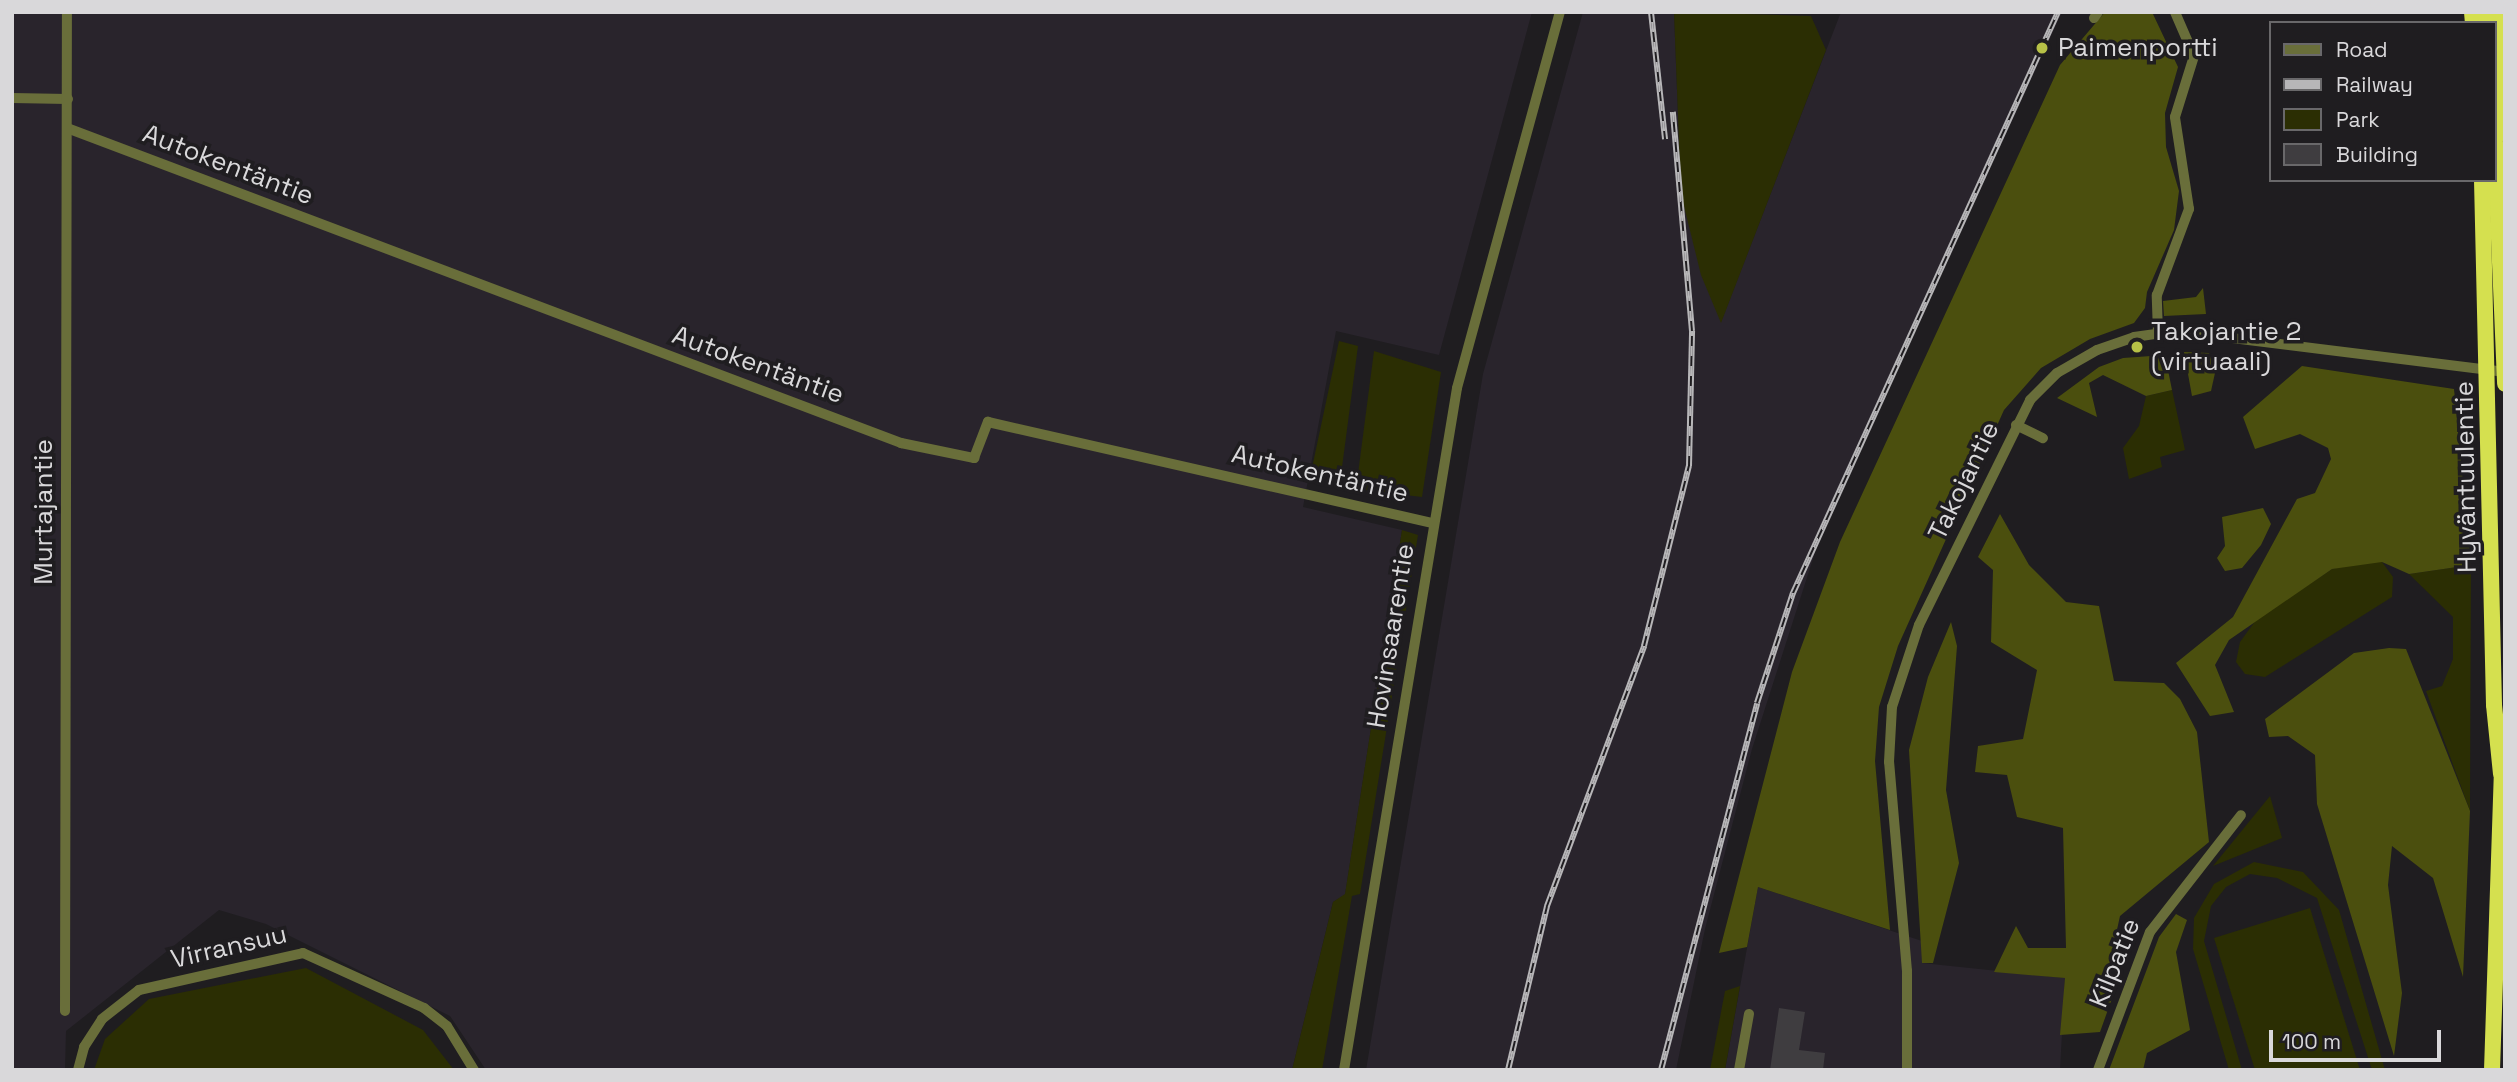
<!DOCTYPE html>
<html>
<head>
<meta charset="utf-8">
<style>
	body { margin:0 }
	#map { position:relative; width:2517px; height:1082px; overflow:hidden; background:#1f1d20; font-family:"Space Grotesk",sans-serif }
	div>[style] { position:absolute }
	[style*='--x'] { left:calc(var(--x)*1px); top:calc(var(--y)*1px); width:calc(var(--w)*1px); rotate:calc(var(--a)*1deg) }
	.built>* { inset:0; background:#29242c }
	.green>* { inset:0; background:#2b2e03 }
	.forest>* { inset:0; background:#4b4f0e }
	.building>* { inset:0; background:#3f3d40 }
	.minor>* { height:10px; margin:-5px; padding:0 5px; transform-origin:5px; border-radius:5px; background:#696e3a }
	.highway>* { height:16px; margin:-8px; padding:0 8px; transform-origin:8px; border-radius:8px; background:#d5e04f }
	.rail>* { height:6px; margin-top:-3px; transform-origin:0; background:repeating-linear-gradient(90deg,#1f1d20 0 10px,#b7b6b8 0 20px); box-sizing:border-box; border-block:2px solid #b7b6b8 }
	.dots>* { width:19px; height:19px; translate:-50% -50%; box-sizing:border-box; border:4px solid #1f1d20; border-radius:50% }
	span { translate:-50% -50%; white-space:nowrap; text-align:center; line-height:1.15; -webkit-text-stroke:7px #1f1d20; paint-order:stroke }
	.poi-label { font-size:26px; color:#d9d8da }
	.left { translate:0 -50%; text-align:left }
	.street-label { font-size:26px; color:#d9d8da }
	.frame { position:absolute; inset:0; border:14px solid #d9d8da; pointer-events:none }
	.legend { position:absolute; left:2269px; top:21px; width:228px; height:161px; box-sizing:border-box; background:#1f1d20; border:2px solid #69686a; margin:0; padding:9px 12px; list-style:none; font-size:21px; color:#d9d8da }
	.legend li { display:flex; align-items:center; gap:14px; height:35px }
	.legend b { width:35px; border:2px solid #69686a }
	.scale { position:absolute; left:2269px; top:1030px; width:172px; height:32px; box-sizing:border-box; border:4px solid #d9d8da; border-top:0; padding-left:9px; font-size:21px; line-height:24px; white-space:nowrap; color:#d9d8da; -webkit-text-stroke:5px #1f1d20; paint-order:stroke }
</style>
</head>
<body>
<div id="map">
	<div class="built">
		<i style="clip-path:polygon(12px 12px,1532px 12px,1439px 355px,1336px 331px,1303px 507px,1402px 530px,1345px 895px,1333px 902px,1292px 1070px,486px 1070px,450px 1016px,266px 924px,219px 910px,66px 1031px,65px 1070px,12px 1070px)"></i>
		<i style="clip-path:polygon(1583px 12px,1674px 12px,1681px 194px,1721px 322px,1841px 12px,2062px 12px,1819px 540px,1752px 749px,1705px 929px,1676px 1070px,1366px 1070px,1483px 374px)"></i>
		<i style="clip-path:polygon(1758px 887px,1922px 941px,1922px 963px,2065px 978px,2060px 1070px,1725px 1070px)"></i>
	</div>
	<div class="green">
		<i style="clip-path:polygon(1674px 12px,1811px 16px,1826px 50px,1721px 323px,1701px 275px,1681px 194px)"></i>
		<i style="clip-path:polygon(1339px 341px,1358px 346px,1341px 475px,1312px 468px)"></i>
		<i style="clip-path:polygon(1374px 351px,1441px 372px,1422px 497px,1356px 489px)"></i>
		<i style="clip-path:polygon(2172px 390px,2185px 450px,2160px 457px,2162px 467px,2129px 479px,2123px 448px,2139px 426px,2146px 396px)"></i>
		<i style="clip-path:polygon(1402px 530px,1418px 535px,1360px 894px,1352px 896px,1322px 1070px,1292px 1070px,1333px 902px,1345px 894px)"></i>
		<i style="clip-path:polygon(2363px 561px,2382px 562px,2393px 577px,2392px 597px,2265px 677px,2245px 674px,2236px 662px,2240px 642px,2256px 620px,2332px 569px)"></i>
		<i style="clip-path:polygon(2471px 565px,2470px 811px,2426px 691px,2442px 686px,2453px 659px,2453px 617px,2409px 574px)"></i>
		<i style="clip-path:polygon(2270px 796px,2282px 838px,2213px 866px)"></i>
		<i style="clip-path:polygon(2254px 862px,2303px 872px,2339px 910px,2385px 1070px,2372px 1070px,2317px 898px,2277px 878px,2250px 874px,2226px 887px,2211px 906px,2204px 941px,2242px 1070px,2229px 1070px,2193px 949px,2194px 918px,2214px 884px)"></i>
		<i style="clip-path:polygon(2310px 908px,2360px 1070px,2255px 1070px,2214px 938px)"></i>
		<i style="clip-path:polygon(306px 968px,423px 1030px,454px 1070px,94px 1070px,105px 1039px,149px 999px)"></i>
		<i style="clip-path:polygon(1740px 986px,1725px 1070px,1710px 1070px,1725px 991px)"></i>
	</div>
	<div class="forest">
		<i style="clip-path:polygon(2105px 12px,2152px 12px,2178px 67px,2165px 113px,2166px 147px,2179px 191px,2174px 230px,2147px 292px,2145px 308px,2134px 323px,2090px 339px,2041px 368px,2004px 410px,1898px 646px,1879px 707px,1875px 761px,1890px 930px,1758px 887px,1747px 947px,1719px 953px,1792px 672px,1840px 542px,2060px 65px)"></i>
		<i style="clip-path:polygon(2203px 288px,2206px 314px,2164px 316px,2163px 301px,2196px 297px)"></i>
		<i style="clip-path:polygon(2184px 352px,2209px 353px,2215px 373px,2211px 391px,2192px 396px)"></i>
		<i style="clip-path:polygon(2165px 355px,2172px 390px,2146px 396px,2103px 375px,2089px 383px,2097px 417px,2057px 398px,2099px 367px,2123px 358px)"></i>
		<i style="clip-path:polygon(2302px 366px,2454px 389px,2471px 565px,2409px 574px,2382px 562px,2332px 569px,2229px 640px,2215px 665px,2234px 712px,2210px 716px,2176px 663px,2233px 617px,2297px 499px,2315px 493px,2331px 459px,2328px 448px,2300px 434px,2255px 449px,2243px 417px)"></i>
		<i style="clip-path:polygon(2263px 508px,2271px 524px,2261px 545px,2242px 568px,2225px 571px,2217px 558px,2225px 546px,2222px 517px)"></i>
		<i style="clip-path:polygon(2000px 514px,2029px 565px,2066px 602px,2099px 606px,2114px 681px,2164px 683px,2180px 699px,2197px 732px,2209px 842px,2120px 916px,2108px 971px,2119px 979px,2100px 1032px,2060px 1035px,2065px 978px,1994px 972px,2016px 926px,2028px 948px,2066px 948px,2063px 828px,2017px 817px,2007px 775px,1975px 772px,1978px 746px,2023px 739px,2037px 670px,1991px 642px,1993px 570px,1978px 557px)"></i>
		<i style="clip-path:polygon(1951px 622px,1957px 646px,1946px 790px,1959px 863px,1933px 963px,1922px 963px,1909px 750px,1928px 677px)"></i>
		<i style="clip-path:polygon(2389px 648px,2406px 649px,2470px 811px,2463px 977px,2433px 878px,2392px 846px,2388px 885px,2402px 993px,2394px 1056px,2317px 804px,2315px 755px,2288px 736px,2269px 737px,2265px 719px,2354px 653px)"></i>
		<i style="clip-path:polygon(2176px 914px,2187px 920px,2176px 952px,2190px 1030px,2147px 1053px,2143px 1070px,2109px 1070px,2159px 937px)"></i>
	</div>
	<div class="building">
		<i style="clip-path:polygon(1779px 1008px,1805px 1012px,1799px 1050px,1825px 1053px,1823px 1070px,1770px 1070px)"></i>
	</div>
	<div class="minor">
		<i style="--x:2094;--y:18;--w:7;--a:-56"></i>
		<i style="--x:12;--y:98;--w:56;--a:1"></i>
		<i style="--x:67;--y:128;--w:892;--a:20.69"></i>
		<i style="--x:901;--y:443;--w:75;--a:11.6"></i>
		<i style="--x:974;--y:458;--w:39;--a:-69"></i>
		<i style="--x:988;--y:422;--w:456;--a:12.8"></i>
		<i style="--x:2158;--y:333;--w:38;--a:-92"></i>
		<i style="--x:2157;--y:295;--w:92;--a:-69.6"></i>
		<i style="--x:2189;--y:209;--w:93;--a:-98.7"></i>
		<i style="--x:2175;--y:117;--w:64;--a:-72.7"></i>
		<i style="--x:2194;--y:56;--w:48;--a:-113.4"></i>
		<i style="--x:2016;--y:425;--w:30;--a:26"></i>
		<i style="--x:65;--y:1011;--w:999;--a:-89.89"></i>
		<i style="--x:78;--y:1070;--w:24;--a:-75"></i>
		<i style="--x:84;--y:1047;--w:33;--a:-57"></i>
		<i style="--x:102;--y:1019;--w:47;--a:-38.1"></i>
		<i style="--x:139;--y:990;--w:168;--a:-12.7"></i>
		<i style="--x:303;--y:953;--w:133;--a:24.4"></i>
		<i style="--x:424;--y:1008;--w:29;--a:38"></i>
		<i style="--x:447;--y:1026;--w:52;--a:58.5"></i>
		<i style="--x:1344;--y:1070;--w:691;--a:-80.59"></i>
		<i style="--x:1457;--y:388;--w:390;--a:-74.7"></i>
		<i style="--x:1739;--y:1070;--w:57;--a:-79.9"></i>
		<i style="--x:1907;--y:1070;--w:99;--a:-90"></i>
		<i style="--x:1907;--y:971;--w:210;--a:-94.9"></i>
		<i style="--x:1889;--y:762;--w:55;--a:-86.9"></i>
		<i style="--x:1892;--y:707;--w:86;--a:-71.8"></i>
		<i style="--x:1919;--y:625;--w:251;--a:-63.7"></i>
		<i style="--x:2030;--y:400;--w:38;--a:-45"></i>
		<i style="--x:2057;--y:373;--w:46;--a:-29.9"></i>
		<i style="--x:2097;--y:350;--w:39;--a:-19"></i>
		<i style="--x:2134;--y:337;--w:42;--a:-8.1"></i>
		<i style="--x:2176;--y:331;--w:332;--a:7.1"></i>
		<i style="--x:2098;--y:1070;--w:147;--a:-69.4"></i>
		<i style="--x:2150;--y:932;--w:148;--a:-52.1"></i>
	</div>
	<div class="highway">
		<i style="--x:2472;--y:12;--w:11;--a:85"></i>
		<i style="--x:2488;--y:12;--w:11;--a:90"></i>
		<i style="--x:2494;--y:119;--w:265;--a:87.6"></i>
		<i style="--x:2502;--y:133;--w:121;--a:-89.5"></i>
		<i style="--x:2482;--y:180;--w:525;--a:88.69"></i>
		<i style="--x:2494;--y:705;--w:69;--a:84.2"></i>
		<i style="--x:2492;--y:1070;--w:306;--a:-88.1"></i>
	</div>
	<div class="rail">
		<i style="--x:1651;--y:12;--w:128;--a:83.7"></i>
		<i style="--x:1508;--y:1070;--w:169;--a:-76.6"></i>
		<i style="--x:1547;--y:906;--w:278;--a:-69.5"></i>
		<i style="--x:1644;--y:646;--w:186;--a:-76"></i>
		<i style="--x:1689;--y:466;--w:135;--a:-88.7"></i>
		<i style="--x:1692;--y:331;--w:220;--a:-95"></i>
		<i style="--x:1661;--y:1070;--w:379;--a:-75.3"></i>
		<i style="--x:1757;--y:703;--w:116;--a:-71.9"></i>
		<i style="--x:1793;--y:593;--w:639;--a:-65.48"></i>
	</div>
	<div class="dots">
		<i style="left:2042px;top:48px;background:#b7c147"></i>
		<i style="left:2137px;top:347px;background:#b7c147"></i>
	</div>
	<div class="poi-label">
		<span class="left" style="left:2058px;top:48px">Paimenportti</span>
		<span class="left" style="left:2151px;top:347px">Takojantie 2<br>(virtuaali)</span>
	</div>
	<div class="street-label">
		<span style="left:228px;top:165px;rotate:21deg">Autokentäntie</span>
		<span style="left:758px;top:365px;rotate:20deg">Autokentäntie</span>
		<span style="left:1320px;top:474px;rotate:13deg">Autokentäntie</span>
		<span style="left:2466px;top:477px;rotate:-91deg">Hyväntuulentie</span>
		<span style="left:1964px;top:481px;rotate:-64deg">Takojantie</span>
		<span style="left:44px;top:512px;rotate:-90deg">Murtajantie</span>
		<span style="left:1391px;top:636px;rotate:-81deg">Hovinsaarentie</span>
		<span style="left:229px;top:947px;rotate:-13deg">Virransuu</span>
		<span style="left:2115px;top:963px;rotate:-68deg">Kilpatie</span>
	</div>
	<div class="frame"></div>
	<ul class="legend">
	<li><b style="height:9px;background:#696e3a"></b>Road</li>
	<li><b style="height:9px;background:#b7b6b8"></b>Railway</li>
	<li><b style="height:19px;background:#2b2e03"></b>Park</li>
	<li><b style="height:19px;background:#3f3d40"></b>Building</li>
	</ul>
	<div class="scale">100 m</div>
</div>
</body>
</html>
